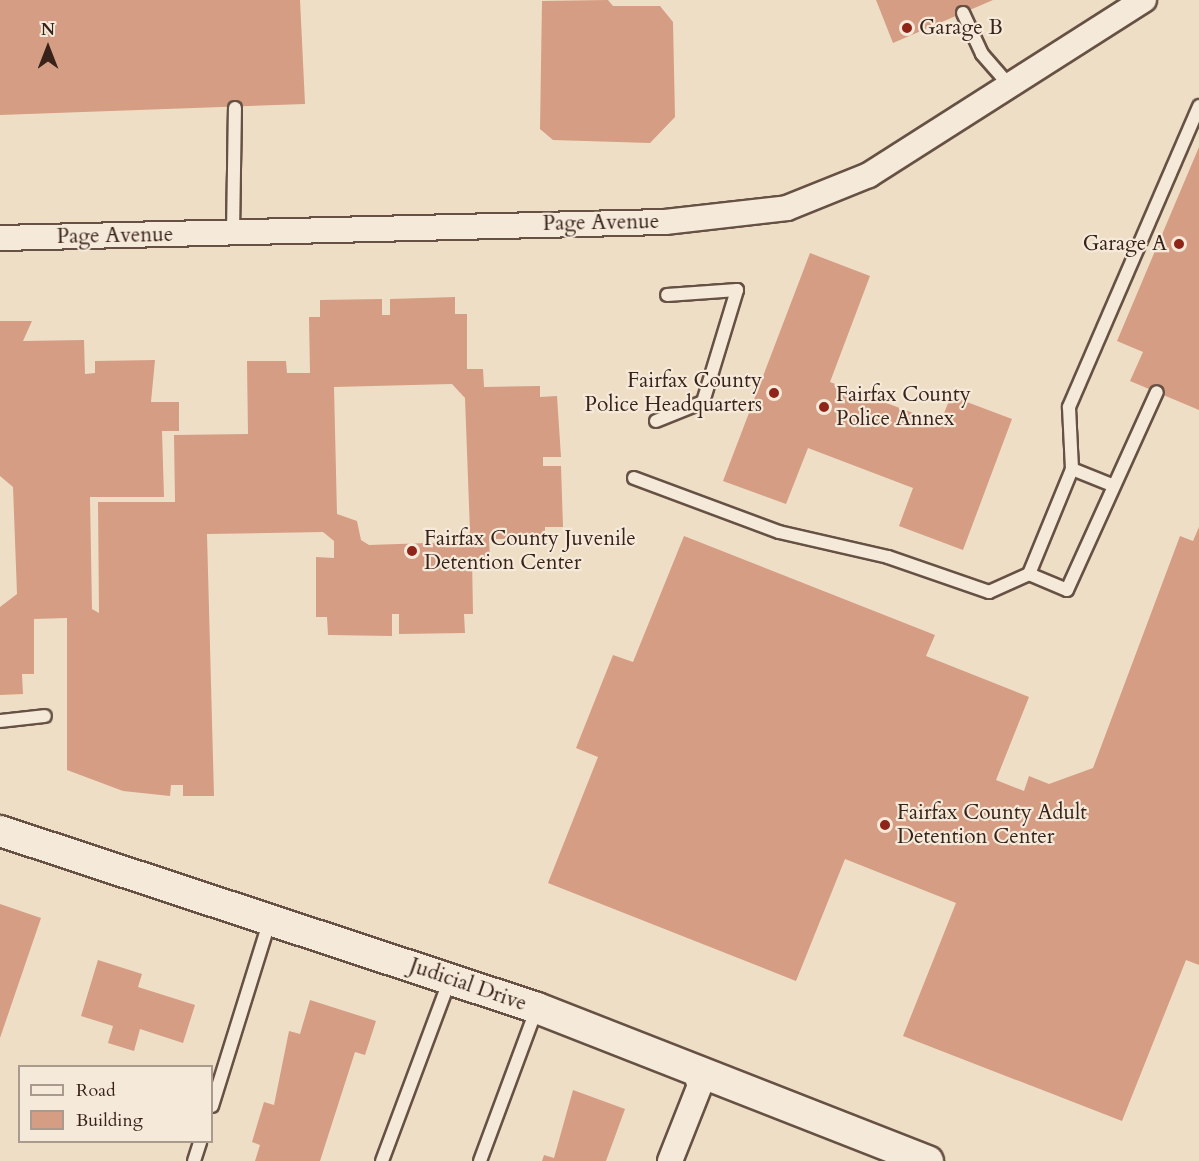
<!DOCTYPE html>
<html>
<head>
<meta charset="utf-8">
<style>
	body { margin:0 }
	#map { position:relative; width:1199px; height:1161px; overflow:hidden; background:#efdec6; font-family:Cardo,serif }
	div>[style] { position:absolute }
	[style*='--x'] { left:calc(var(--x)*1px); top:calc(var(--y)*1px); width:calc(var(--w)*1px); rotate:calc(var(--a)*1deg) }
	.building>* { inset:0; background:#d59d83 }
	.roads { filter:drop-shadow(2px 0 #665144) drop-shadow(-2px 0 #665144) drop-shadow(0 2px #665144) drop-shadow(0 -2px #665144) }
	.service>* { height:12px; margin:-6px; padding:0 6px; transform-origin:6px; border-radius:6px; background:#f5eada }
	.minor>* { height:24px; margin:-12px; padding:0 12px; transform-origin:12px; border-radius:12px; background:#f5eada }
	.tertiary>* { height:30px; margin:-15px; padding:0 15px; transform-origin:15px; border-radius:15px; background:#f5eada }
	.dots>* { width:16px; height:16px; translate:-50% -50%; box-sizing:border-box; border:3px solid #f5eada; border-radius:50% }
	span { translate:-50% -50%; white-space:nowrap; text-align:center; line-height:1.15; -webkit-text-stroke:4.5px #f5eada; paint-order:stroke }
	.poi-label { font-size:21px; color:#382219 }
	.left { translate:0 -50%; text-align:left }
	.right { translate:-100% -50%; text-align:right }
	.street-label { font-size:21px; color:#382219 }
	.legend { position:absolute; left:18px; top:1065px; width:195px; height:78px; box-sizing:border-box; background:#f5eada; border:2px solid #a99a8d; margin:0; padding:8px 10px; list-style:none; font-size:18px; color:#382219 }
	.legend li { display:flex; align-items:center; gap:12px; height:30px }
	.legend b { width:30px; border:2px solid #a99a8d }
	.north { position:absolute; left:18px; top:18px; width:60px; height:60px; -webkit-text-stroke:4px #f5eada; paint-order:stroke; rotate:0deg; font-size:16px; font-weight:700; line-height:24px; text-align:center; color:#382219 }
	.north::after { content:''; display:block; margin:auto; width:21px; height:27px; background:#382219; clip-path:polygon(50% 0,100% 100%,50% 72%,0 100%) }
</style>
</head>
<body>
<div id="map">
	<div class="building">
		<i style="clip-path:polygon(0 0,300px 0,305px 104px,0 115px)"></i>
		<i style="clip-path:polygon(608px 0,613px 6px,660px 6px,673px 22px,675px 117px,650px 143px,553px 140px,540px 129px,542px 1px)"></i>
		<i style="clip-path:polygon(876px 0,993px 0,893px 43px)"></i>
		<i style="clip-path:polygon(1199px 147px,1199px 410px,1130px 381px,1143px 352px,1117px 341px)"></i>
		<i style="clip-path:polygon(810px 253px,870px 276px,830px 382px,940px 423px,951px 396px,1012px 419px,963px 550px,899px 526px,913px 488px,808px 448px,786px 504px,723px 481px)"></i>
		<i style="clip-path:polygon(evenodd,455px 297px,455px 314px,467px 314px,467px 369px,483px 369px,484px 387px,540px 386px,540px 397px,557px 396px,561px 457px,543px 457px,543px 466px,561px 466px,563px 527px,545px 527px,545px 539px,489px 539px,490px 558px,472px 558px,473px 614px,464px 614px,465px 633px,399px 634px,399px 614px,392px 614px,392px 636px,328px 635px,327px 617px,316px 617px,316px 557px,334px 558px,334px 541px,323px 532px,207px 534px,214px 796px,183px 796px,183px 785px,171px 785px,170px 796px,123px 791px,67px 770px,67px 618px,34px 619px,34px 674px,22px 674px,23px 694px,0 695px,0 607px,17px 594px,13px 487px,0 476px,0 321px,32px 321px,23px 341px,84px 340px,85px 374px,95px 373px,95px 361px,155px 360px,151px 402px,179px 402px,179px 431px,162px 431px,164px 497px,90px 497px,92px 609px,99px 613px,98px 502px,175px 502px,174px 435px,248px 434px,247px 361px,286px 361px,287px 373px,310px 373px,309px 317px,320px 317px,320px 300px,382px 299px,382px 315px,390px 315px,390px 299px,455px 297px,452px 384px,465px 398px,470px 532px,457px 542px,369px 545px,361px 540px,357px 521px,337px 514px,334px 387px,452px 384px)"></i>
		<i style="clip-path:polygon(1199px 527px,1199px 965px,1186px 960px,1122px 1121px,903px 1036px,956px 903px,845px 859px,796px 981px,548px 883px,598px 757px,576px 748px,613px 655px,633px 662px,684px 536px,935px 635px,926px 656px,1029px 697px,996px 780px,1024px 791px,1029px 776px,1049px 784px,1093px 768px,1180px 536px,1193px 541px)"></i>
		<i style="clip-path:polygon(0 904px,41px 918px,0 1038px)"></i>
		<i style="clip-path:polygon(98px 960px,142px 974px,138px 987px,195px 1005px,183px 1043px,140px 1029px,134px 1051px,108px 1043px,113px 1026px,81px 1016px)"></i>
		<i style="clip-path:polygon(310px 1000px,376px 1021px,365px 1055px,355px 1052px,320px 1161px,255px 1161px,260px 1145px,252px 1142px,264px 1102px,274px 1105px,289px 1031px,300px 1034px)"></i>
		<i style="clip-path:polygon(573px 1090px,625px 1109px,606px 1161px,542px 1161px,544px 1155px,554px 1158px)"></i>
	</div>
	<div class="roads">
		<div class="service">
			<i style="--x:963;--y:13;--w:45;--a:65.1"></i>
			<i style="--x:982;--y:54;--w:41;--a:48.9"></i>
			<i style="--x:233;--y:233;--w:125;--a:-89.1"></i>
			<i style="--x:656;--y:421;--w:51;--a:-22"></i>
			<i style="--x:703;--y:402;--w:117;--a:-73.1"></i>
			<i style="--x:737;--y:290;--w:70;--a:175.9"></i>
			<i style="--x:1072;--y:469;--w:43;--a:21.8"></i>
			<i style="--x:634;--y:478;--w:155;--a:20.4"></i>
			<i style="--x:779;--y:532;--w:112;--a:12.9"></i>
			<i style="--x:888;--y:557;--w:107;--a:19.1"></i>
			<i style="--x:989;--y:592;--w:44;--a:-24.2"></i>
			<i style="--x:1029;--y:574;--w:41;--a:22.8"></i>
			<i style="--x:1067;--y:590;--w:217;--a:-65.6"></i>
			<i style="--x:1029;--y:574;--w:113;--a:-67.7"></i>
			<i style="--x:1072;--y:469;--w:62;--a:-92.8"></i>
			<i style="--x:1069;--y:407;--w:328;--a:-66.6"></i>
			<i style="--x:0;--y:721;--w:45;--a:-6.3"></i>
			<i style="--x:212;--y:1106;--w:195;--a:-72.7"></i>
			<i style="--x:194;--y:1161;--w:20;--a:-72"></i>
			<i style="--x:382;--y:1161;--w:194;--a:-69.5"></i>
			<i style="--x:480;--y:1161;--w:163;--a:-69.6"></i>
		</div>
		<div class="minor">
			<i style="--x:0;--y:238;--w:665;--a:-1.38"></i>
			<i style="--x:665;--y:222;--w:123;--a:-6.5"></i>
			<i style="--x:787;--y:208;--w:88;--a:-21.9"></i>
			<i style="--x:869;--y:175;--w:326;--a:-32.5"></i>
			<i style="--x:670;--y:1161;--w:92;--a:-68.4"></i>
			<i style="--x:704;--y:1075;--w:8;--a:140"></i>
		</div>
		<div class="tertiary">
			<i style="--x:0;--y:831;--w:565;--a:18.24"></i>
			<i style="--x:537;--y:1008;--w:420;--a:21.4"></i>
		</div>
	</div>
	<div class="dots">
		<i style="left:907px;top:28px;background:#8f2418"></i>
		<i style="left:1179px;top:244px;background:#8f2418"></i>
		<i style="left:774px;top:393px;background:#8f2418"></i>
		<i style="left:824px;top:407px;background:#8f2418"></i>
		<i style="left:412px;top:551px;background:#8f2418"></i>
		<i style="left:885px;top:825px;background:#8f2418"></i>
	</div>
	<div class="poi-label">
		<span class="left" style="left:919px;top:28px">Garage B</span>
		<span class="right" style="left:1167px;top:244px">Garage A</span>
		<span class="right" style="left:762px;top:393px">Fairfax County<br>Police Headquarters</span>
		<span class="left" style="left:836px;top:407px">Fairfax County<br>Police Annex</span>
		<span class="left" style="left:424px;top:551px">Fairfax County Juvenile<br>Detention Center</span>
		<span class="left" style="left:897px;top:825px">Fairfax County Adult<br>Detention Center</span>
	</div>
	<div class="street-label">
		<span style="left:601px;top:223px;rotate:-1deg">Page Avenue</span>
		<span style="left:115px;top:236px;rotate:-1deg">Page Avenue</span>
		<span style="left:468px;top:985px;rotate:19deg">Judicial Drive</span>
	</div>
	<ul class="legend">
	<li><b style="height:8px;background:#f5eada"></b>Road</li>
	<li><b style="height:16px;background:#d59d83"></b>Building</li>
	</ul>
	<div class="north">N</div>
</div>
</body>
</html>
